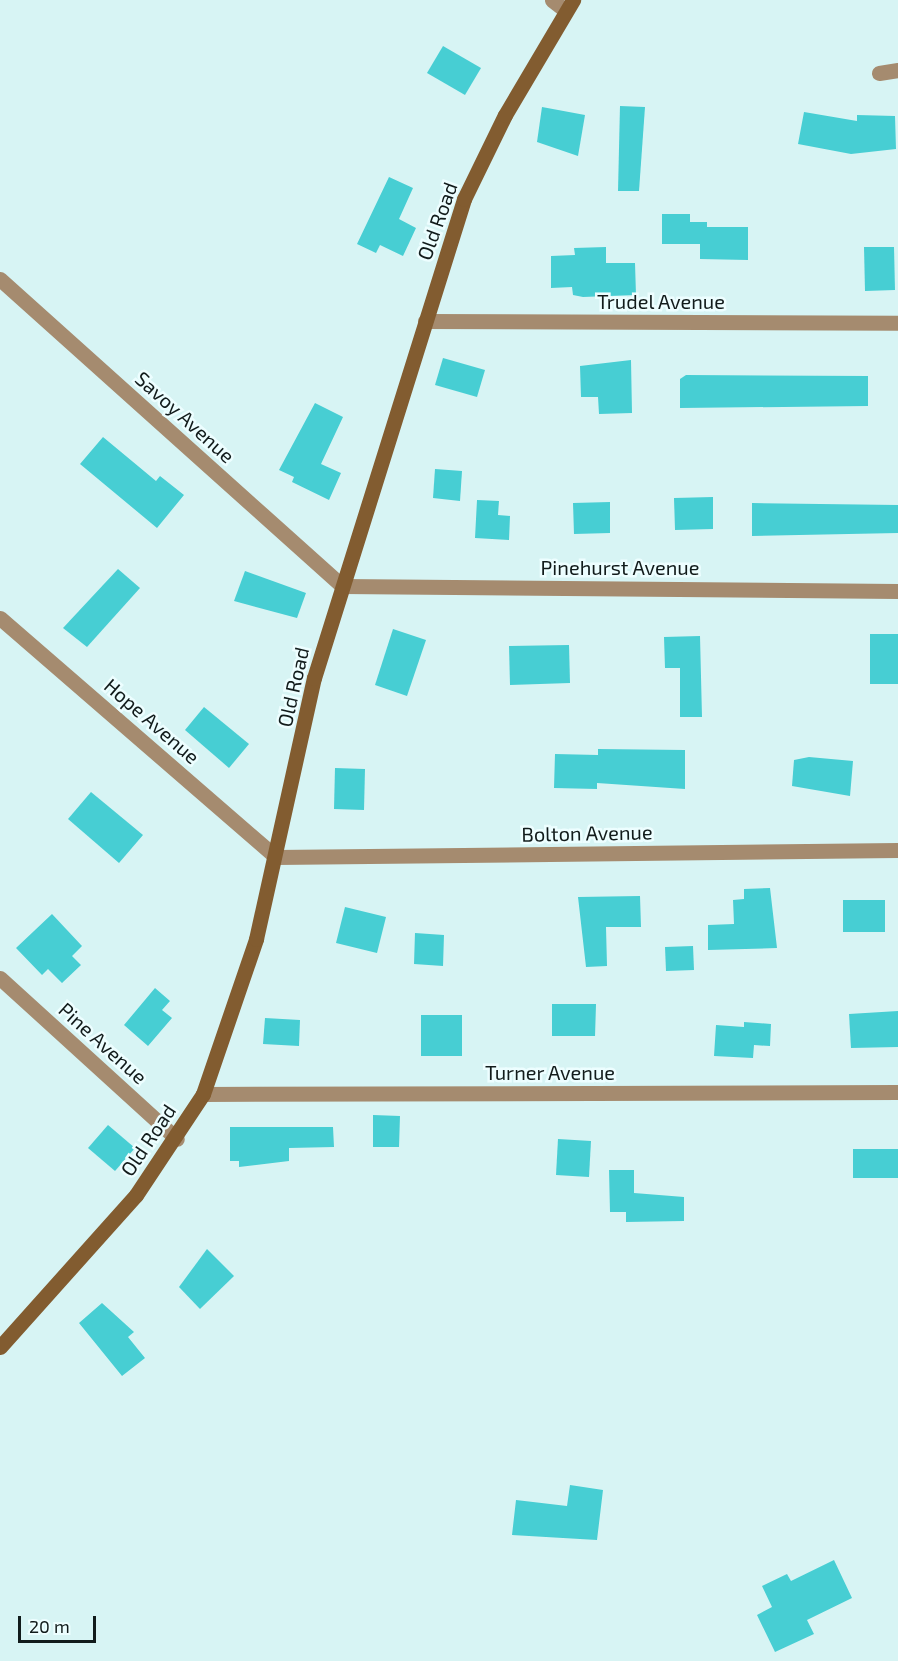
<!DOCTYPE html>
<html>
<head>
<meta charset="utf-8">
<style>
	body { margin:0 }
	#map { position:relative; width:898px; height:1661px; overflow:hidden; background:#d7f4f4; font-family:"Exo 2",sans-serif }
	div>[style] { position:absolute }
	[style*='--x'] { left:calc(var(--x)*1px); top:calc(var(--y)*1px); width:calc(var(--w)*1px); rotate:calc(var(--a)*1deg) }
	.building>* { inset:0; background:#47ced3 }
	.street>* { height:15px; margin:-7.5px; padding:0 7.5px; transform-origin:7.5px; border-radius:7.5px; background:#a58b6f }
	.secondary>* { height:15px; margin:-7.5px; padding:0 7.5px; transform-origin:7.5px; border-radius:7.5px; background:#825c30 }
	span { translate:-50% -50%; white-space:nowrap; text-align:center; line-height:1.15; -webkit-text-stroke:5px #edfeff; paint-order:stroke }
	.street-label { font-size:20px; color:#111b1b }
	.scale { position:absolute; left:18px; top:1616px; width:78px; height:27px; box-sizing:border-box; border:3px solid #111b1b; border-top:0; padding-left:8px; font-size:18px; line-height:21px; white-space:nowrap; color:#111b1b; -webkit-text-stroke:4px #edfeff; paint-order:stroke }
</style>
</head>
<body>
<div id="map">
	<div class="building">
		<i style="clip-path:polygon(443px 46px,481px 68px,465px 95px,427px 73px)"></i>
		<i style="clip-path:polygon(620px 106px,645px 107px,639px 191px,618px 191px)"></i>
		<i style="clip-path:polygon(542px 107px,585px 115px,578px 156px,537px 142px)"></i>
		<i style="clip-path:polygon(804px 112px,857px 121px,857px 115px,895px 116px,896px 149px,851px 154px,798px 144px)"></i>
		<i style="clip-path:polygon(389px 177px,413px 188px,399px 219px,416px 228px,403px 256px,380px 245px,376px 253px,357px 244px)"></i>
		<i style="clip-path:polygon(662px 214px,690px 214px,690px 222px,707px 222px,707px 227px,748px 227px,748px 260px,700px 259px,700px 244px,662px 244px)"></i>
		<i style="clip-path:polygon(606px 247px,606px 263px,635px 263px,636px 295px,583px 297px,573px 295px,572px 287px,551px 288px,551px 256px,575px 255px,574px 248px)"></i>
		<i style="clip-path:polygon(864px 247px,894px 247px,895px 290px,865px 291px)"></i>
		<i style="clip-path:polygon(443px 358px,485px 370px,477px 397px,435px 385px)"></i>
		<i style="clip-path:polygon(631px 360px,632px 413px,599px 414px,598px 397px,581px 397px,580px 366px)"></i>
		<i style="clip-path:polygon(686px 375px,868px 376px,868px 406px,680px 408px,680px 379px)"></i>
		<i style="clip-path:polygon(315px 403px,343px 417px,321px 464px,341px 473px,329px 500px,292px 482px,294px 477px,279px 470px)"></i>
		<i style="clip-path:polygon(103px 437px,156px 481px,160px 476px,184px 495px,157px 528px,80px 464px)"></i>
		<i style="clip-path:polygon(435px 469px,462px 471px,460px 501px,433px 498px)"></i>
		<i style="clip-path:polygon(713px 497px,713px 529px,675px 530px,674px 498px)"></i>
		<i style="clip-path:polygon(477px 500px,499px 501px,498px 515px,510px 516px,509px 540px,475px 538px)"></i>
		<i style="clip-path:polygon(610px 502px,610px 533px,574px 534px,573px 503px)"></i>
		<i style="clip-path:polygon(752px 503px,898px 505px,898px 533px,752px 536px)"></i>
		<i style="clip-path:polygon(118px 569px,140px 588px,87px 647px,63px 628px)"></i>
		<i style="clip-path:polygon(245px 571px,306px 593px,297px 618px,234px 601px)"></i>
		<i style="clip-path:polygon(393px 629px,426px 640px,407px 696px,375px 685px)"></i>
		<i style="clip-path:polygon(870px 634px,898px 634px,898px 684px,870px 684px)"></i>
		<i style="clip-path:polygon(700px 636px,702px 717px,680px 717px,680px 668px,665px 668px,664px 637px)"></i>
		<i style="clip-path:polygon(569px 645px,570px 683px,510px 685px,509px 646px)"></i>
		<i style="clip-path:polygon(204px 707px,249px 744px,229px 768px,185px 730px)"></i>
		<i style="clip-path:polygon(598px 749px,685px 750px,685px 789px,597px 783px,597px 789px,554px 788px,555px 754px,598px 755px)"></i>
		<i style="clip-path:polygon(809px 757px,853px 761px,850px 796px,792px 786px,794px 760px)"></i>
		<i style="clip-path:polygon(335px 768px,365px 769px,364px 810px,334px 809px)"></i>
		<i style="clip-path:polygon(91px 792px,143px 835px,119px 863px,68px 819px)"></i>
		<i style="clip-path:polygon(770px 888px,777px 948px,708px 950px,708px 925px,734px 924px,733px 900px,744px 899px,744px 889px)"></i>
		<i style="clip-path:polygon(640px 896px,641px 927px,606px 927px,607px 966px,586px 967px,578px 897px)"></i>
		<i style="clip-path:polygon(843px 900px,885px 900px,885px 932px,843px 932px)"></i>
		<i style="clip-path:polygon(345px 907px,386px 917px,377px 953px,336px 943px)"></i>
		<i style="clip-path:polygon(52px 914px,82px 946px,72px 956px,81px 965px,62px 983px,48px 969px,42px 975px,16px 948px)"></i>
		<i style="clip-path:polygon(415px 933px,444px 935px,443px 966px,414px 964px)"></i>
		<i style="clip-path:polygon(693px 946px,694px 970px,666px 971px,665px 947px)"></i>
		<i style="clip-path:polygon(155px 988px,170px 1001px,162px 1010px,172px 1018px,148px 1046px,124px 1025px)"></i>
		<i style="clip-path:polygon(552px 1004px,596px 1004px,595px 1036px,552px 1036px)"></i>
		<i style="clip-path:polygon(898px 1011px,898px 1047px,851px 1048px,849px 1014px)"></i>
		<i style="clip-path:polygon(421px 1015px,462px 1015px,462px 1056px,421px 1056px)"></i>
		<i style="clip-path:polygon(265px 1018px,300px 1020px,299px 1046px,263px 1044px)"></i>
		<i style="clip-path:polygon(744px 1022px,771px 1024px,770px 1046px,754px 1045px,753px 1058px,714px 1056px,716px 1025px,744px 1027px)"></i>
		<i style="clip-path:polygon(373px 1115px,400px 1116px,399px 1147px,373px 1147px)"></i>
		<i style="clip-path:polygon(108px 1125px,135px 1148px,115px 1171px,88px 1148px)"></i>
		<i style="clip-path:polygon(230px 1127px,333px 1127px,334px 1147px,289px 1148px,289px 1161px,239px 1167px,239px 1161px,230px 1161px)"></i>
		<i style="clip-path:polygon(558px 1139px,591px 1141px,589px 1177px,556px 1175px)"></i>
		<i style="clip-path:polygon(853px 1149px,898px 1149px,898px 1178px,853px 1178px)"></i>
		<i style="clip-path:polygon(609px 1170px,634px 1170px,634px 1193px,684px 1197px,684px 1221px,626px 1222px,626px 1212px,610px 1212px)"></i>
		<i style="clip-path:polygon(207px 1249px,234px 1276px,200px 1309px,179px 1287px)"></i>
		<i style="clip-path:polygon(102px 1303px,134px 1332px,128px 1337px,145px 1358px,122px 1376px,79px 1323px)"></i>
		<i style="clip-path:polygon(570px 1485px,603px 1490px,597px 1540px,512px 1535px,516px 1500px,567px 1506px)"></i>
		<i style="clip-path:polygon(834px 1560px,852px 1598px,807px 1620px,814px 1634px,775px 1652px,757px 1615px,772px 1607px,762px 1586px,787px 1574px,791px 1581px)"></i>
	</div>
	<div class="street">
		<i style="--x:552;--y:0;--w:16;--a:38"></i>
		<i style="--x:879;--y:73;--w:19;--a:-9"></i>
		<i style="--x:0;--y:279;--w:460;--a:41.9"></i>
		<i style="--x:342;--y:586;--w:556;--a:0.52"></i>
		<i style="--x:425;--y:321;--w:473;--a:0.2"></i>
		<i style="--x:0;--y:618;--w:365;--a:40.9"></i>
		<i style="--x:276;--y:857;--w:622;--a:-0.64"></i>
		<i style="--x:0;--y:978;--w:239;--a:42.3"></i>
		<i style="--x:203;--y:1094;--w:695;--a:-0.16"></i>
	</div>
	<div class="secondary">
		<i style="--x:0;--y:1347;--w:204;--a:-48.2"></i>
		<i style="--x:136;--y:1195;--w:121;--a:-56.4"></i>
		<i style="--x:203;--y:1094;--w:164;--a:-71.1"></i>
		<i style="--x:256;--y:939;--w:267;--a:-77.5"></i>
		<i style="--x:314;--y:678;--w:502;--a:-72.61"></i>
		<i style="--x:464;--y:199;--w:93;--a:-64"></i>
		<i style="--x:505;--y:115;--w:134;--a:-59.4"></i>
	</div>
	<div class="street-label">
		<span style="left:437px;top:221px;rotate:-70deg">Old Road</span>
		<span style="left:661px;top:301px">Trudel Avenue</span>
		<span style="left:185px;top:417px;rotate:42deg">Savoy Avenue</span>
		<span style="left:620px;top:567px">Pinehurst Avenue</span>
		<span style="left:293px;top:687px;rotate:-77deg">Old Road</span>
		<span style="left:152px;top:721px;rotate:41deg">Hope Avenue</span>
		<span style="left:587px;top:833px;rotate:-1deg">Bolton Avenue</span>
		<span style="left:103px;top:1043px;rotate:42deg">Pine Avenue</span>
		<span style="left:550px;top:1072px">Turner Avenue</span>
		<span style="left:148px;top:1140px;rotate:-56deg">Old Road</span>
	</div>
	<div class="scale">20 m</div>
</div>
</body>
</html>
